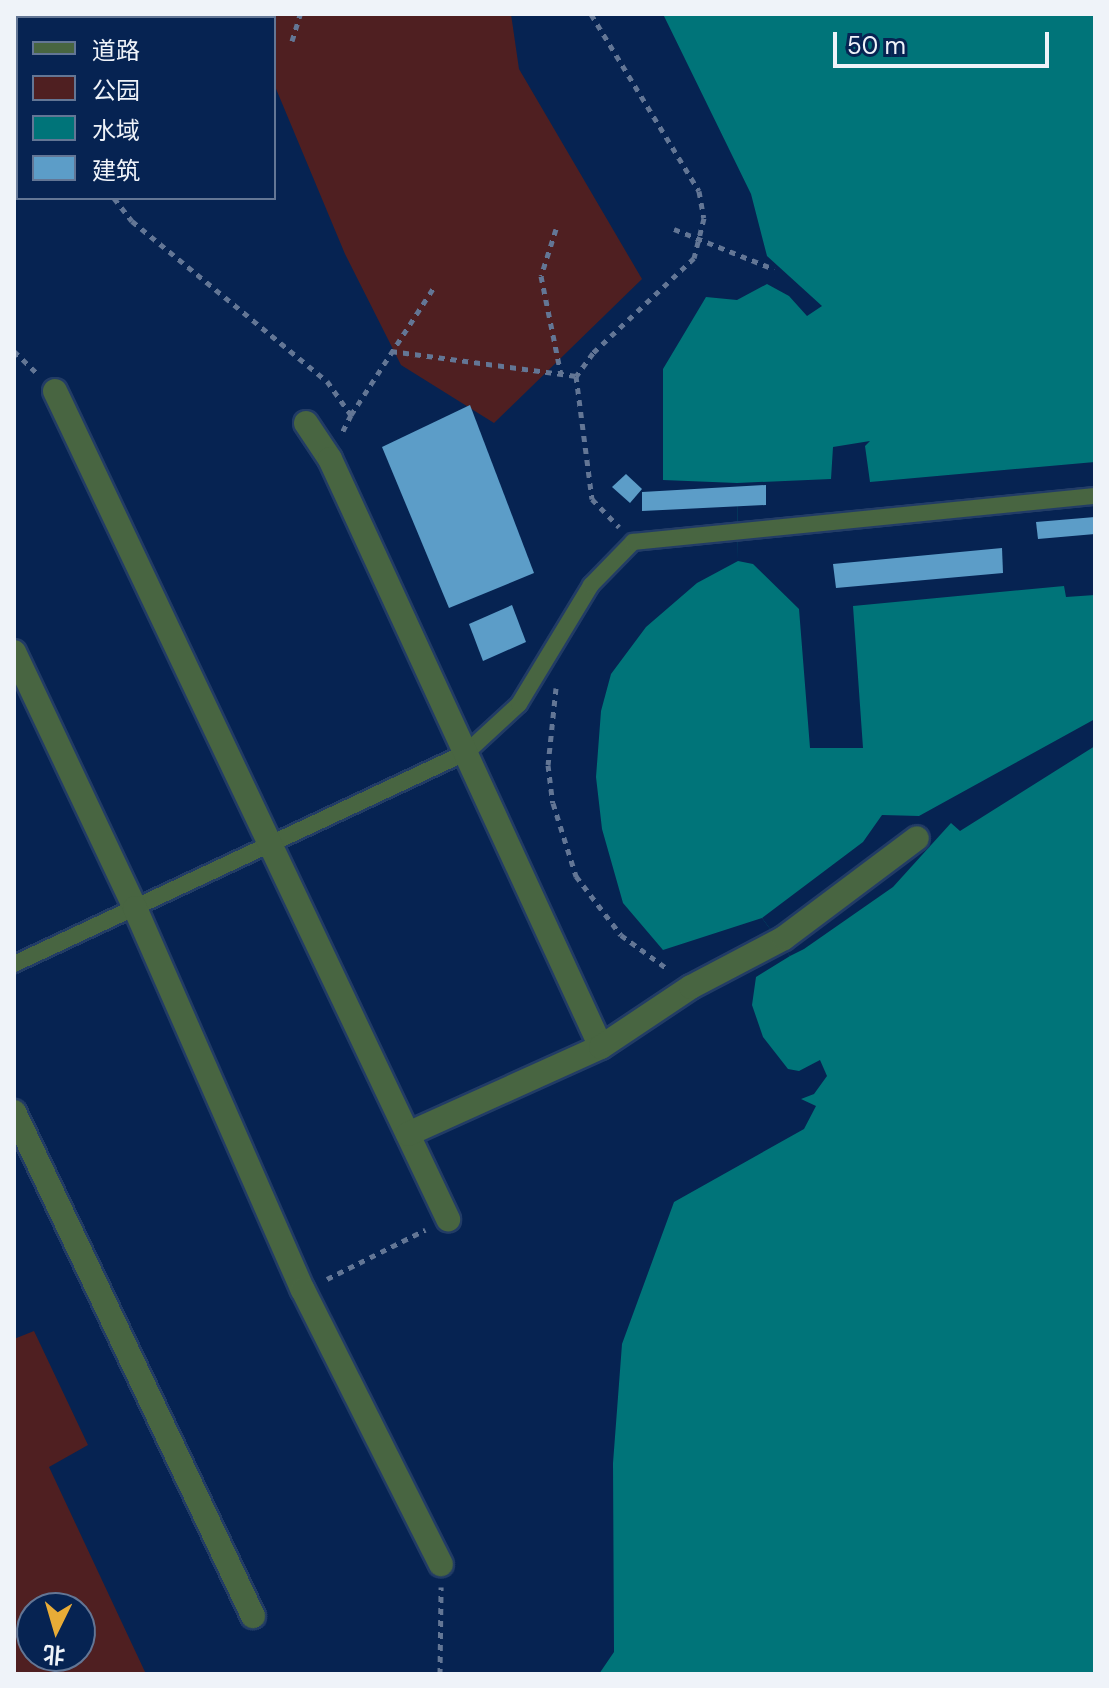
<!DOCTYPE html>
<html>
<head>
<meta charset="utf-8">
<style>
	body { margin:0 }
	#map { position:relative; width:1109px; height:1688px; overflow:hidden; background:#062352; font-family:"DM Sans","Noto Sans SC",sans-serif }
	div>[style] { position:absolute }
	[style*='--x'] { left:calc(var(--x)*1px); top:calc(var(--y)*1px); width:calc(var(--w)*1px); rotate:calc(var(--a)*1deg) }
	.green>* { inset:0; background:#4f1f21 }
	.water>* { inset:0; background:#007479 }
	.pier>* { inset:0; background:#062352 }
	.building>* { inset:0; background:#5c9dc8 }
	.path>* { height:5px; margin-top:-2.5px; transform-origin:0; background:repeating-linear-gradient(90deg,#637695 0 6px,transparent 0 12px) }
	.roads { filter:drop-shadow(2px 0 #223c66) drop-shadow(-2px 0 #223c66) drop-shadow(0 2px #223c66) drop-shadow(0 -2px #223c66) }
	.lane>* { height:16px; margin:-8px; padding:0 8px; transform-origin:8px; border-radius:8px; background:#486541 }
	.street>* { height:24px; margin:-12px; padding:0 12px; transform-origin:12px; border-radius:12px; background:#486541 }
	span { translate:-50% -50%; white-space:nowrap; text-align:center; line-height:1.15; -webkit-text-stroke:8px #062352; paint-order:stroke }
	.frame { position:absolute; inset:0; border:16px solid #eff3f9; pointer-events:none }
	.legend { position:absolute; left:16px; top:16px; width:260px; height:184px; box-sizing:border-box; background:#062352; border:2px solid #637695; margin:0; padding:10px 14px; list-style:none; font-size:24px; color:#eff3f9 }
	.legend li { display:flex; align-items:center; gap:16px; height:40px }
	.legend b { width:40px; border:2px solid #637695 }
	.north { position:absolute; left:16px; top:1592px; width:80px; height:80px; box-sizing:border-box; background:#062352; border:2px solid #637695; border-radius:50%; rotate:185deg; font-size:22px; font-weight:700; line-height:32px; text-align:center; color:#eff3f9 }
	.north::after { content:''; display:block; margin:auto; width:28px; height:36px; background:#e8ac37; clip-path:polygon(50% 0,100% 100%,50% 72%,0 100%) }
	.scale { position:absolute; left:833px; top:32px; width:216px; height:36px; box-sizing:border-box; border:4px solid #eff3f9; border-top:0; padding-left:10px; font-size:24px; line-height:28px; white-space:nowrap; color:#eff3f9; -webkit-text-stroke:6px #062352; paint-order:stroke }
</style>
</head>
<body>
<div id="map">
	<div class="green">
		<i style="clip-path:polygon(14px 14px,511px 14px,519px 69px,642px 279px,494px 423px,401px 365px,345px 254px,274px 84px,274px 18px,18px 18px,18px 104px)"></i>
		<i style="clip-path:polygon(evenodd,34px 1331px,88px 1445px,49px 1467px,146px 1674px,14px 1674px,14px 1339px,34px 1331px,32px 1608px,80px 1608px,80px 1656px,32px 1656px,32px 1608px)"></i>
	</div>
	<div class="water">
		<i style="clip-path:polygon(663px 14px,1095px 14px,1095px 1674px,599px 1674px,614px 1652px,613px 1463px,622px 1344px,674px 1202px,804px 1129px,816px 1106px,801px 1099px,814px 1094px,827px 1076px,820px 1060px,799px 1071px,788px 1069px,763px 1037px,752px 1005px,756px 977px,790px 956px,762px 918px,663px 950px,623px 903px,602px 829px,596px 777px,601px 711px,611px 674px,646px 627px,697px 583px,738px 561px,737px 483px,663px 480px,663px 369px,706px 297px,737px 300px,767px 284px,789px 296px,807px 316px,822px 306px,767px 256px,751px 194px)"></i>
	</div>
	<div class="pier">
		<i style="clip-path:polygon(870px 441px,865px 446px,870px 482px,1095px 462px,1095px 595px,1066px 597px,1064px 586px,853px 606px,863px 748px,810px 748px,799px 609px,753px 564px,738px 561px,737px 483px,831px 479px,833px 447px)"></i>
		<i style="clip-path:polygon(1095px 719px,1095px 746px,960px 831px,951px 823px,893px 887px,804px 949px,790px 956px,762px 918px,863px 842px,882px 815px,919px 816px)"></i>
	</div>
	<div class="building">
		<i style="clip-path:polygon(470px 405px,534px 573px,449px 608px,382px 447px)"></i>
		<i style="clip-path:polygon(626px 474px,642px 489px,630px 503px,612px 487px)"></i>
		<i style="clip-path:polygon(766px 485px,766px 505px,642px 511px,642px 492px)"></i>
		<i style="clip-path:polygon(1095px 517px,1095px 534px,1038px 539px,1036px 522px)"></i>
		<i style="clip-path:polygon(1002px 548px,1003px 573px,836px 588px,833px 564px)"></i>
		<i style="clip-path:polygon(512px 605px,526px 642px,483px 661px,469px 624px)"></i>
	</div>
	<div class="path">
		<i style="--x:591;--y:14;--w:207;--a:58.6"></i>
		<i style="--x:699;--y:191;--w:27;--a:80"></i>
		<i style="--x:704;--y:218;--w:41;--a:104"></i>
		<i style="--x:694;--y:258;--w:139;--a:136.8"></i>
		<i style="--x:593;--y:353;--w:29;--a:126"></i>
		<i style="--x:576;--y:376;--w:124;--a:82.6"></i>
		<i style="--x:592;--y:499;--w:39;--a:46"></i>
		<i style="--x:147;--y:18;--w:5;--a:-53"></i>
		<i style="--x:292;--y:41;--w:28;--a:-73"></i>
		<i style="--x:14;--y:67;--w:6;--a:51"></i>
		<i style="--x:14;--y:163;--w:5;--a:-37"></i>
		<i style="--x:114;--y:198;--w:29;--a:52"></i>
		<i style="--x:132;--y:221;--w:252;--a:39.4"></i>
		<i style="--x:327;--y:381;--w:42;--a:54.8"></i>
		<i style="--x:351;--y:415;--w:20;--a:117"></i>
		<i style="--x:556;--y:229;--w:49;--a:107.7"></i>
		<i style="--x:541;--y:276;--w:100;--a:78.5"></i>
		<i style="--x:674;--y:229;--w:108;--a:21.8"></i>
		<i style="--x:14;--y:351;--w:33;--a:44"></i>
		<i style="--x:391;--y:351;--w:187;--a:7.7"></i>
		<i style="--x:351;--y:415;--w:153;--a:-57"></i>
		<i style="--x:556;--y:688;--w:77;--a:95.9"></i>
		<i style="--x:548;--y:765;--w:38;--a:83"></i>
		<i style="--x:553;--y:803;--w:77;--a:72.5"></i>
		<i style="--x:576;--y:876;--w:74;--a:52.7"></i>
		<i style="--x:621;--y:935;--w:59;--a:36.1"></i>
		<i style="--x:327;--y:1279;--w:110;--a:-26.6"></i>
		<i style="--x:440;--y:1674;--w:87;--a:-89.3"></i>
	</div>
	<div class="roads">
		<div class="lane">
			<i style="--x:14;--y:964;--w:500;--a:-25.08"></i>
			<i style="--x:467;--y:752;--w:71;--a:-42.7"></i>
			<i style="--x:519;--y:704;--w:139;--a:-58.8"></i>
			<i style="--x:591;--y:585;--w:60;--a:-45.7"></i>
			<i style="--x:633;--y:542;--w:464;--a:-5.7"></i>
		</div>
		<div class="street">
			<i style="--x:55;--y:391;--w:917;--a:64.61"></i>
			<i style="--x:306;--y:423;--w:43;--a:56.3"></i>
			<i style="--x:330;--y:459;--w:647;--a:65.26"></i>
			<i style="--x:14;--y:652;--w:283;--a:64.7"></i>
			<i style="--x:135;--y:908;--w:417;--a:66.3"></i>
			<i style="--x:303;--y:1290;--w:307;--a:63.3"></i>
			<i style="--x:14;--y:1112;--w:558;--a:64.63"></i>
			<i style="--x:408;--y:1134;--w:212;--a:-24.3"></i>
			<i style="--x:601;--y:1047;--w:108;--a:-33.7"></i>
			<i style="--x:691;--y:987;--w:105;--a:-27.8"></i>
			<i style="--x:784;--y:938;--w:166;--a:-36.9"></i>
		</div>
	</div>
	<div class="frame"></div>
	<ul class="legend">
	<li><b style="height:10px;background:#486541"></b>道路</li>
	<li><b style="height:22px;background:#4f1f21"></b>公园</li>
	<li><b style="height:22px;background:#007479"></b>水域</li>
	<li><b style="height:22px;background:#5c9dc8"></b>建筑</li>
	</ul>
	<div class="north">北</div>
	<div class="scale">50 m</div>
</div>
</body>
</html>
